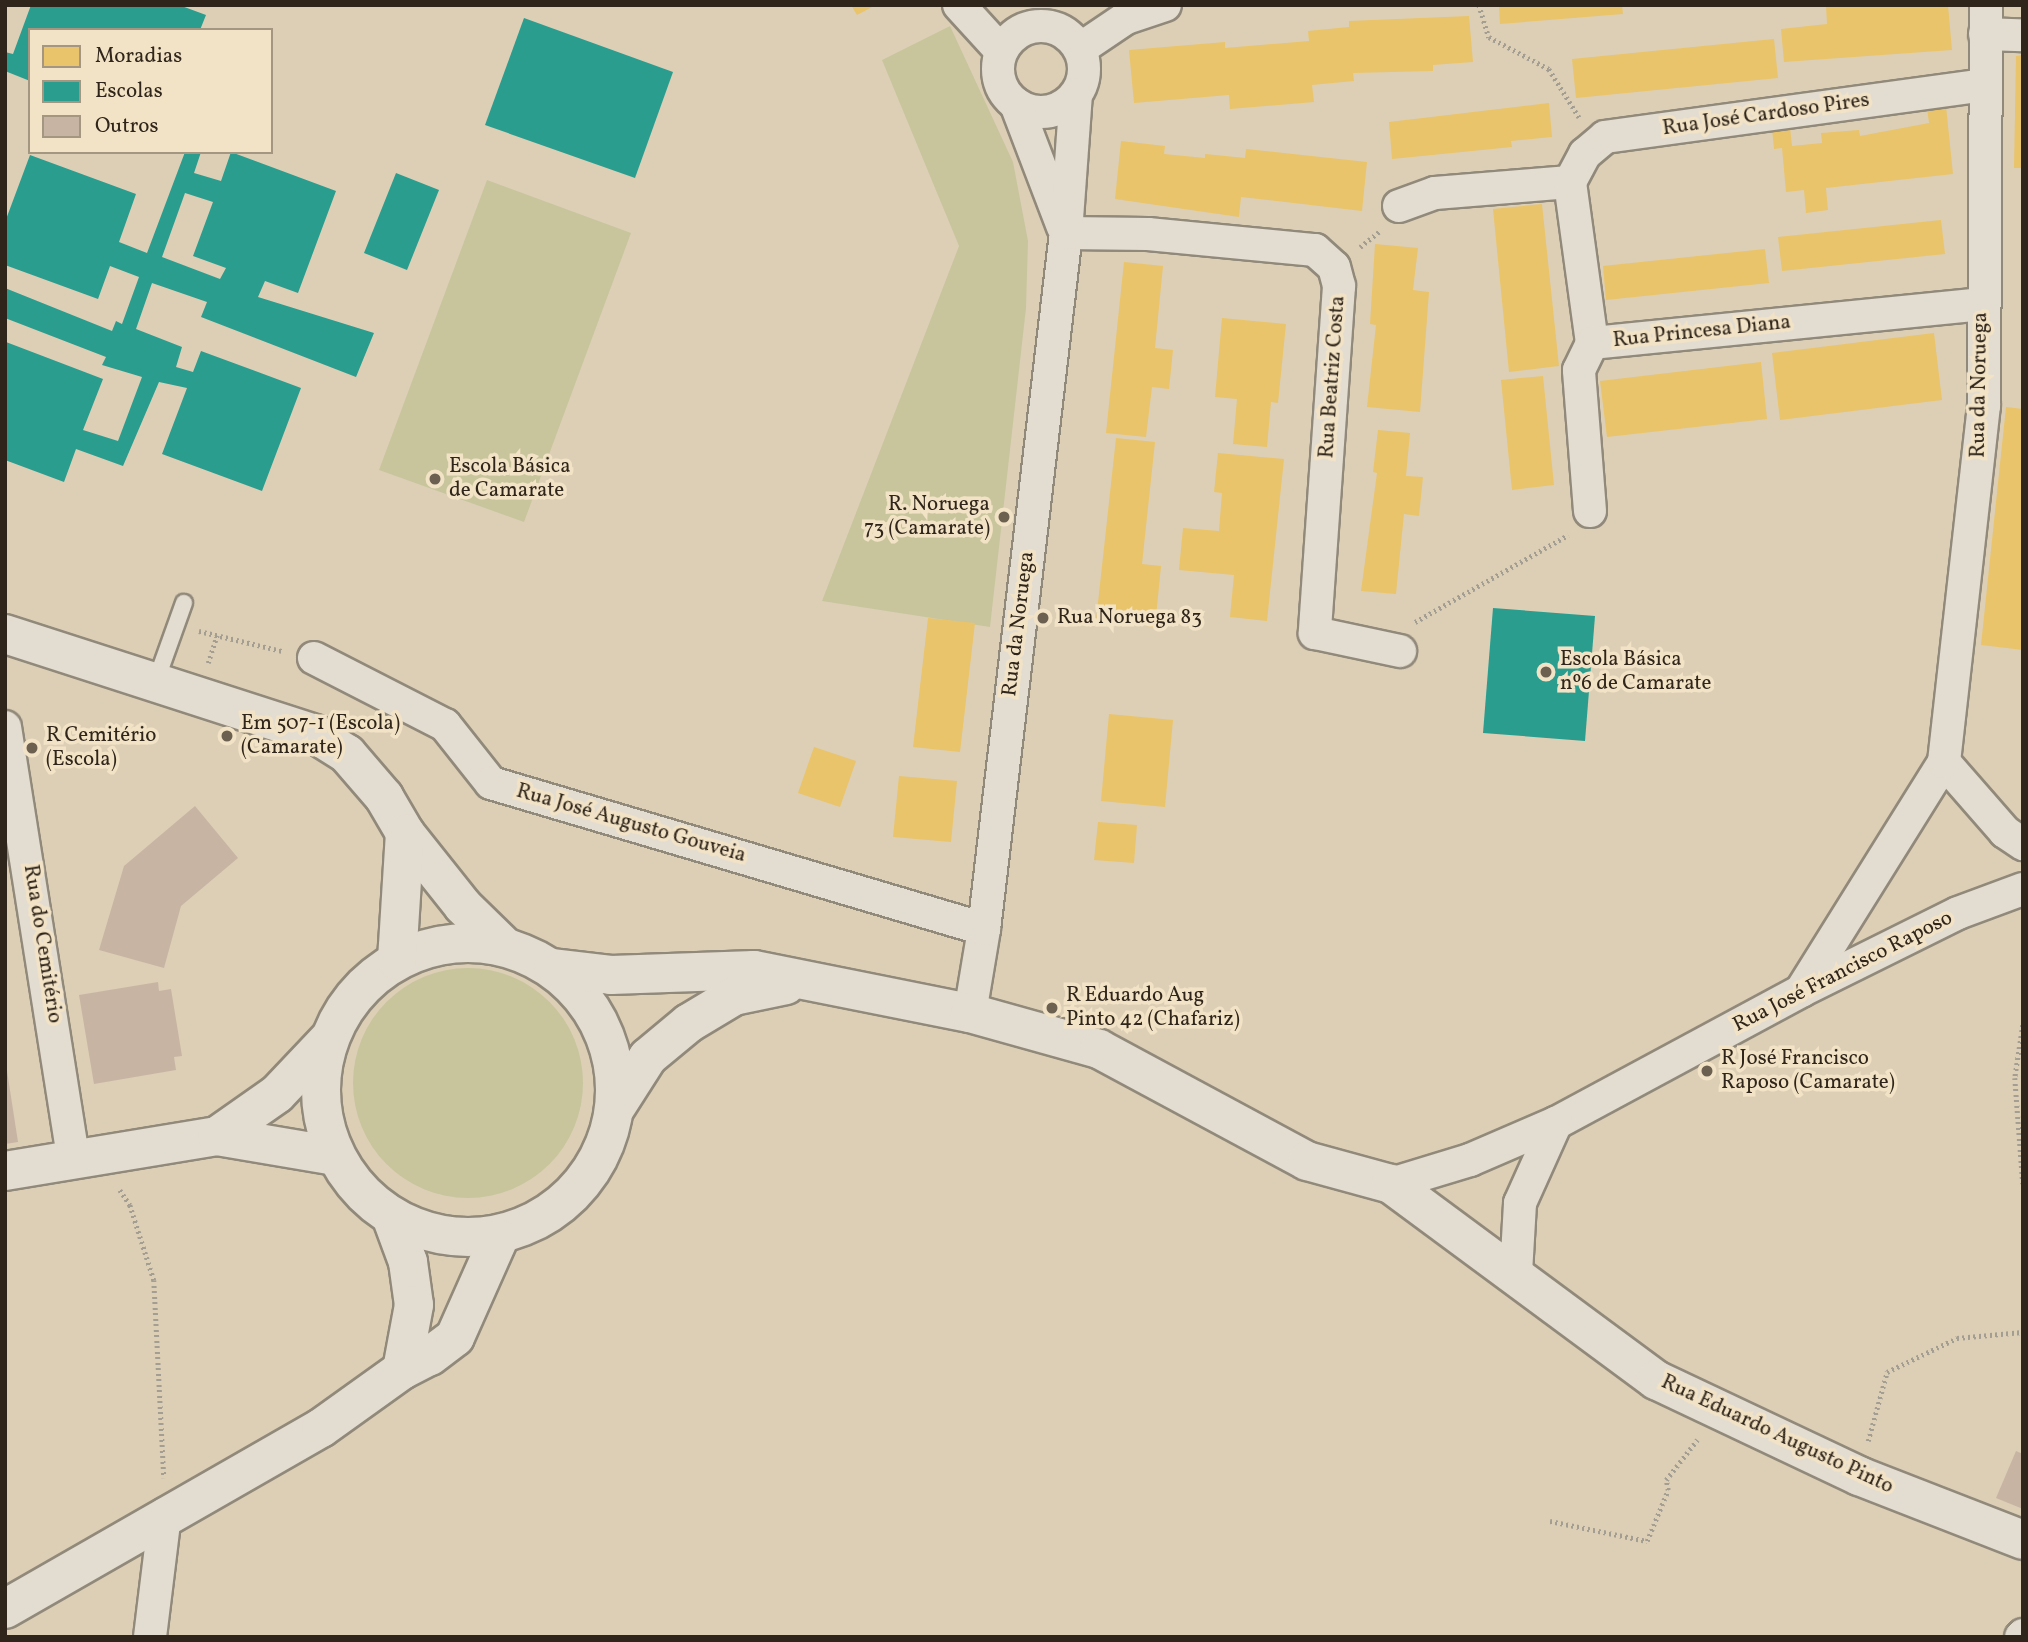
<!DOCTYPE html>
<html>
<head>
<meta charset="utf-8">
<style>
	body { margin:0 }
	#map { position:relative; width:2028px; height:1642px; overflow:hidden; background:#dccfb6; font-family:Vollkorn,serif }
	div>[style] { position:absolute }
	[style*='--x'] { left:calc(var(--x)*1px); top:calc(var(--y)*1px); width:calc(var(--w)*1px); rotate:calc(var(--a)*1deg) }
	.green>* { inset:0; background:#c8c59c }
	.round { border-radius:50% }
	.homes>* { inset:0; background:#e9c46a }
	.schools>* { inset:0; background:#2a9d8f }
	.building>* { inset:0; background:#c8b4a3 }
	.path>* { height:4.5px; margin-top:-2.25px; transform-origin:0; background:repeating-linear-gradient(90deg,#a39d92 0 2px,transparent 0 5.5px) }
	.roads { filter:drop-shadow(2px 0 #91897a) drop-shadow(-2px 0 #91897a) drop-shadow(0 2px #91897a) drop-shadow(0 -2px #91897a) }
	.service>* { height:16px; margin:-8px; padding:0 8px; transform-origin:8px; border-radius:8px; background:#e3dcd0 }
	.minor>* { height:32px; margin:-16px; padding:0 16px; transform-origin:16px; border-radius:16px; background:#e3dcd0 }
	.minor>.ring { margin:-16px; padding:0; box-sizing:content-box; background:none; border:32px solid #e3dcd0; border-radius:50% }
	.tertiary>* { height:38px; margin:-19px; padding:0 19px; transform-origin:19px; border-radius:19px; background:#e3dcd0 }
	.tertiary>.ring { margin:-19px; padding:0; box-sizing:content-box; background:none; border:38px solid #e3dcd0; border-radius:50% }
	.dots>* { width:19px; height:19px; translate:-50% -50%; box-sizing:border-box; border:4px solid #f2e3c6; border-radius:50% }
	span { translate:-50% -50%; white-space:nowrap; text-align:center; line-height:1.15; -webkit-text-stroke:7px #f2e3c6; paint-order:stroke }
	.street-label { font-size:21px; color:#2f251a }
	.poi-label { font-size:21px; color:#2f251a }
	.left { translate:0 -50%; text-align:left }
	.right { translate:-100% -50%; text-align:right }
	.frame { position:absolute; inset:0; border:7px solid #2f251a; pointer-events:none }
	.legend { position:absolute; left:28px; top:28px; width:245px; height:126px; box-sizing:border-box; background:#f2e3c6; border:2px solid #a49781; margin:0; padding:9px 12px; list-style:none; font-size:21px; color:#2f251a }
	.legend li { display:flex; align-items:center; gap:14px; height:35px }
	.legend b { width:35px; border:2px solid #a49781 }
</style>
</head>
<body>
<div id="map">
	<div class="green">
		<i style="clip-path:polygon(950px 26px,1013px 162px,1028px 241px,1026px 308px,990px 627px,822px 601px,959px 246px,882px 60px)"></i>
		<i style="clip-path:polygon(487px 180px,631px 233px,524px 522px,379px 470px)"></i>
		<i class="round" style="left:353px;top:968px;width:230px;height:230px"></i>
	</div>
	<div class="homes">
		<i style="clip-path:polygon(851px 5px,876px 5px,857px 15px)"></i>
		<i style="clip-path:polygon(1499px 5px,1622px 5px,1623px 14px,1500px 24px)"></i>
		<i style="clip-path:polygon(1826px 5px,1948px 5px,1952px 50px,1784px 62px,1781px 29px,1827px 24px)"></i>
		<i style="clip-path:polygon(1469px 16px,1473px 62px,1433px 65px,1433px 71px,1353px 73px,1354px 81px,1312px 85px,1314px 102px,1230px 109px,1229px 95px,1134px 103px,1129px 50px,1225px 42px,1225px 48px,1309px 41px,1308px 31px,1349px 27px,1349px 21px)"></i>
		<i style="clip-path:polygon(1774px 39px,1778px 78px,1576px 98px,1572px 59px)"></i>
		<i style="clip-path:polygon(2023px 55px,2023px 168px,2014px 168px,2016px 56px)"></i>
		<i style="clip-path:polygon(1549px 103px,1552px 137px,1511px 141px,1512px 147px,1392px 159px,1389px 122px)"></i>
		<i style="clip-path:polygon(1946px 106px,1953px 174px,1826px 188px,1828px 210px,1806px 213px,1804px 190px,1786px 192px,1782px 148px,1774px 149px,1772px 129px,1790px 127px,1792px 146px,1822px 143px,1821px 133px,1859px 130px,1860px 136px,1929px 123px,1927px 108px)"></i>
		<i style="clip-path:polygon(1121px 141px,1165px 146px,1164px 154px,1205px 158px,1205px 154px,1245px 158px,1246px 149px,1367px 162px,1362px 211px,1241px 197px,1239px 217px,1115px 199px)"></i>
		<i style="clip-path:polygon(1542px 204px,1559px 366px,1509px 372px,1493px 209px)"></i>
		<i style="clip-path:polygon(1941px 220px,1945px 254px,1782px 271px,1778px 237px)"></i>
		<i style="clip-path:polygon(1375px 244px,1418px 248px,1413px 290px,1429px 292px,1420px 412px,1367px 407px,1376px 325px,1370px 324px)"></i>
		<i style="clip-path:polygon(1765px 249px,1769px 283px,1606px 300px,1603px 266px)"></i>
		<i style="clip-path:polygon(1124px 262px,1163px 266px,1155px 348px,1173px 350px,1169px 389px,1152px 387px,1146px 437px,1106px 433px)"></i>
		<i style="clip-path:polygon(1222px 318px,1286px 324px,1278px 403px,1271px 402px,1267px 447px,1233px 444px,1237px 399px,1215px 397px)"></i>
		<i style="clip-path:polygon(1934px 333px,1942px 400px,1780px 420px,1772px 353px)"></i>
		<i style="clip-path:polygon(1761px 362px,1767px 419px,1607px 437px,1600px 381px)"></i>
		<i style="clip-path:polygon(1543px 376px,1554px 485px,1512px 490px,1501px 380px)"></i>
		<i style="clip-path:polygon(2006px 407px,2023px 409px,2023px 650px,1981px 645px)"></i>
		<i style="clip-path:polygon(1378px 430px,1410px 433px,1406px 476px,1423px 477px,1419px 516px,1404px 514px,1396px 594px,1361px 591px,1377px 473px,1373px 472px)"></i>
		<i style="clip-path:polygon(1116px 438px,1155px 442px,1142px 564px,1161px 566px,1155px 627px,1096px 621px)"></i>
		<i style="clip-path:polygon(1218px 453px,1284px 459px,1267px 621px,1230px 617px,1234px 575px,1179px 570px,1183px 528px,1219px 531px,1222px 493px,1214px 492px)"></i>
		<i style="clip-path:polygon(928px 618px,975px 623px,960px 752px,913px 747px)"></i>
		<i style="clip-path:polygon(1109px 714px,1173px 720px,1165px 807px,1101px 801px)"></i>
		<i style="clip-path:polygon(814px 747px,856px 761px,840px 807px,798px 793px)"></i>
		<i style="clip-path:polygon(899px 776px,957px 781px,951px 842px,893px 837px)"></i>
		<i style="clip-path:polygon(1098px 822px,1137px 825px,1134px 863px,1094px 860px)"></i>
	</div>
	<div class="schools">
		<i style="clip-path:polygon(31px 5px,179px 5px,206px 15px,200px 30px,30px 30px,30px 81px,5px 71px,5px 52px,13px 54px)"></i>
		<i style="clip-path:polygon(524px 18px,673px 72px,635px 178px,485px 125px)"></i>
		<i style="clip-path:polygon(evenodd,185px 152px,201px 152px,194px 173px,221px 181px,231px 152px,336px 191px,298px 293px,265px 281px,258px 297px,374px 333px,356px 377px,201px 317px,207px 302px,152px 283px,136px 329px,182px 347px,176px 367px,193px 372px,201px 351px,301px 388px,262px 491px,162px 454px,187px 388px,159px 382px,123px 466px,76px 449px,64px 482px,5px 460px,6px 342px,103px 379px,83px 430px,118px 441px,142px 377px,102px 365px,106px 357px,5px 318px,5px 288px,112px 331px,116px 321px,122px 324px,139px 277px,110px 266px,98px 299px,5px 265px,5px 222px,30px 155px,136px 194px,119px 242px,147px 253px,185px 152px,185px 193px,213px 202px,193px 256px,226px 268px,220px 279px,162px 257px,185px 193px)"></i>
		<i style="clip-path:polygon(396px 173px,439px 190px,407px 270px,364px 253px)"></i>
		<i style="clip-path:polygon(1493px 608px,1595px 616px,1585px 741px,1483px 733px)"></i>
	</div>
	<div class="building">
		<i style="clip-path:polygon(195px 806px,238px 858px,181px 906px,164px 968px,99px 950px,124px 866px)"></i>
		<i style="clip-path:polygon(158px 982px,159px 991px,171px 989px,182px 1056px,174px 1057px,176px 1070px,94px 1084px,79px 995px)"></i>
		<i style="clip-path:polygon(5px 1058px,18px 1142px,5px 1144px)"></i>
		<i style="clip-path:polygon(2016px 1451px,2023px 1454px,2023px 1509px,1996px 1498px)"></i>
	</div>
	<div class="path">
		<i style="--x:1479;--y:5;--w:34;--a:73"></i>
		<i style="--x:1489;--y:37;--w:68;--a:28.1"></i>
		<i style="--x:1549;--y:69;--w:57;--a:58"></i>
		<i style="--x:1360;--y:247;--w:26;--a:-39"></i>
		<i style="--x:1415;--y:622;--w:176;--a:-29.6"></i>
		<i style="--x:199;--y:631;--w:85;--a:13.5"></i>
		<i style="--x:208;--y:663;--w:29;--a:-72"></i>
		<i style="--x:2023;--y:1025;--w:54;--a:98.6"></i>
		<i style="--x:2015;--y:1078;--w:106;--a:85.7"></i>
		<i style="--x:120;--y:1190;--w:18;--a:56"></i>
		<i style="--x:130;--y:1205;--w:79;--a:72.3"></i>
		<i style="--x:154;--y:1280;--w:198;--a:87.1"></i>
		<i style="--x:1868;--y:1441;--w:72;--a:-74.6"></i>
		<i style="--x:1887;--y:1372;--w:78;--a:-25.9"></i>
		<i style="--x:1957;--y:1338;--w:66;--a:-5.2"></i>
		<i style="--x:1550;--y:1521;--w:99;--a:11.7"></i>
		<i style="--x:1647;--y:1541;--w:55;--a:-67.6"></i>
		<i style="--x:1668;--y:1490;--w:10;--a:-101"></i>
		<i style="--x:1666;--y:1480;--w:51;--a:-52.2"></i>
	</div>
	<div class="roads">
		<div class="service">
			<i style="--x:156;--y:681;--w:83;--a:-70.3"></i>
		</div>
		<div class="minor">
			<i style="--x:959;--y:5;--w:62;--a:47.6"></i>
			<i class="ring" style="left:998px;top:26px;width:54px;height:54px"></i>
			<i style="--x:1985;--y:34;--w:38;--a:2"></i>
			<i style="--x:1080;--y:49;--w:55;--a:-34"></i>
			<i style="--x:1126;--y:18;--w:41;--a:-18.4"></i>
			<i style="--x:1016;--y:104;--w:132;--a:69.1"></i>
			<i style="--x:1399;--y:206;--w:38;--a:-20"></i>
			<i style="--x:1435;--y:193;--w:135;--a:-4.7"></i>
			<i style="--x:1066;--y:233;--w:82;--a:0.7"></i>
			<i style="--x:1148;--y:234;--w:168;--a:5.5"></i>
			<i style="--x:1315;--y:250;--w:25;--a:42"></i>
			<i style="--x:1334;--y:267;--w:20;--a:75"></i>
			<i style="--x:1339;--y:286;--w:348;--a:94"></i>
			<i style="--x:1315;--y:633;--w:87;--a:12"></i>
			<i style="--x:1592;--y:343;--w:162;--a:-97.8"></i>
			<i style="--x:1570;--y:182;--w:32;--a:-62"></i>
			<i style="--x:1585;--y:154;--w:26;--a:-40"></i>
			<i style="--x:1605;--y:137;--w:383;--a:-7.8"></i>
			<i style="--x:1592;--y:343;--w:392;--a:-5.7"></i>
			<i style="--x:1590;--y:511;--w:141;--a:-94.5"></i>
			<i style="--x:1579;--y:370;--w:30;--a:-64"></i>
			<i style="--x:314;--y:658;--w:147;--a:27.1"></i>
			<i style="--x:445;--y:725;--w:74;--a:51.6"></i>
			<i style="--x:491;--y:783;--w:514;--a:16.5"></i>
			<i style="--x:5;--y:727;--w:440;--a:81"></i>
			<i style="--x:1944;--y:762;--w:93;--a:48.9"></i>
			<i style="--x:2005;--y:832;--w:22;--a:34"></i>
			<i style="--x:1801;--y:991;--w:270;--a:-58"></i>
			<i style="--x:1944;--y:762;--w:358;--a:-83.6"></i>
			<i style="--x:1984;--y:406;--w:401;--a:-89.7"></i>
			<i style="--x:970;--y:1013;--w:85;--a:-80.5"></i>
			<i style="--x:984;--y:929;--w:701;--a:-83.28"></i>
			<i style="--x:1066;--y:233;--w:139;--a:-85.9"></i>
			<i style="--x:1391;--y:1184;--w:83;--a:-16.9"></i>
			<i style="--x:1470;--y:1160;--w:94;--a:-23.3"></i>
			<i style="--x:1556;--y:1123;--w:278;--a:-28.3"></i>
			<i style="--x:1801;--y:991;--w:175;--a:-26.4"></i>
			<i style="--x:1958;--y:913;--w:69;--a:-20.3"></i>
			<i style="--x:1516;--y:1273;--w:70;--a:-86.7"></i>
			<i style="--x:1520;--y:1203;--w:88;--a:-65.8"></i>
			<i style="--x:150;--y:1637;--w:124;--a:-83"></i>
			<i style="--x:2021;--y:1637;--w:3;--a:-45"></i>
		</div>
		<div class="tertiary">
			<i style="--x:5;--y:634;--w:326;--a:17.9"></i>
			<i style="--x:315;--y:734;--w:38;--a:32"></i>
			<i style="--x:347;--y:754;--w:57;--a:49.3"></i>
			<i style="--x:384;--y:797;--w:42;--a:59.7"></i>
			<i style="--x:405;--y:833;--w:93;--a:51.5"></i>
			<i style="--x:463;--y:906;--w:57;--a:44.3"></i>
			<i class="ring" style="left:321px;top:943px;width:256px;height:256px"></i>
			<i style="--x:397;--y:960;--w:127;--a:-86.4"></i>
			<i style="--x:553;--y:968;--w:58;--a:6.9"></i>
			<i style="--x:611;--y:975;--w:143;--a:-2"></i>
			<i style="--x:754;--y:970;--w:220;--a:11.3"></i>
			<i style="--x:970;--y:1013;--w:134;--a:15.6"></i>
			<i style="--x:1099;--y:1049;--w:236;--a:28.3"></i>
			<i style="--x:1307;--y:1161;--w:87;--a:15.3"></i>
			<i style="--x:1391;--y:1184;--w:330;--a:36.5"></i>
			<i style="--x:1656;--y:1380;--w:225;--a:25.3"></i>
			<i style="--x:1859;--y:1476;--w:176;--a:21.3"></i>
			<i style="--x:616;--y:1107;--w:59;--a:-57.4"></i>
			<i style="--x:648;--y:1057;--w:53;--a:-39.7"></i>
			<i style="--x:689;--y:1023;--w:52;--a:-31"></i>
			<i style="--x:734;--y:996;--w:53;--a:-11.9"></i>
			<i style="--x:217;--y:1136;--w:73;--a:-35"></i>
			<i style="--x:277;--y:1094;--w:74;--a:-46.6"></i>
			<i style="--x:5;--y:1171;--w:215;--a:-9.4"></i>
			<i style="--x:217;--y:1136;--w:120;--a:9.6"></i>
			<i style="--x:391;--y:1216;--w:49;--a:69.7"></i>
			<i style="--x:408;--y:1262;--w:43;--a:82.1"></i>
			<i style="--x:414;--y:1305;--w:66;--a:100.5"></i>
			<i style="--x:5;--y:1609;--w:364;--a:-29.8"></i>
			<i style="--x:321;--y:1428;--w:100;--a:-35.6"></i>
			<i style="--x:402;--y:1370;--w:31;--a:-27"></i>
			<i style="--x:430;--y:1356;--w:31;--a:-37"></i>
			<i style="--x:455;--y:1337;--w:108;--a:-66"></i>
		</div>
	</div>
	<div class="dots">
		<i style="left:435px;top:479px;background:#6c6051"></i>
		<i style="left:1004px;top:517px;background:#6c6051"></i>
		<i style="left:1043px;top:618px;background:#6c6051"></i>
		<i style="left:1546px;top:672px;background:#6c6051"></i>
		<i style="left:227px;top:736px;background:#6c6051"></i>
		<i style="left:32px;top:748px;background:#6c6051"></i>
		<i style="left:1052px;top:1008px;background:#6c6051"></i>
		<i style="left:1707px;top:1071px;background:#6c6051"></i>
	</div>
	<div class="street-label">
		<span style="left:1766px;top:115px;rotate:-8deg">Rua José Cardoso Pires</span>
		<span style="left:1702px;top:332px;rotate:-6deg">Rua Princesa Diana</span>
		<span style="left:1333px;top:377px;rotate:-86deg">Rua Beatriz Costa</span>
		<span style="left:1980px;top:385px;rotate:-89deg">Rua da Noruega</span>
		<span style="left:1019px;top:624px;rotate:-83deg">Rua da Noruega</span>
		<span style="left:631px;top:824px;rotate:16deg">Rua José Augusto Gouveia</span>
		<span style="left:42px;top:944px;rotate:81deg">Rua do Cemitério</span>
		<span style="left:1843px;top:972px;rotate:-27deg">Rua José Francisco Raposo</span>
		<span style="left:1777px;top:1435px;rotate:25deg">Rua Eduardo Augusto Pinto</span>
	</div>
	<div class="poi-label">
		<span class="left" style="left:449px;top:479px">Escola Básica<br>de Camarate</span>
		<span class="right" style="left:990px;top:517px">R. Noruega<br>73 (Camarate)</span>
		<span class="left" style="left:1057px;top:618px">Rua Noruega 83</span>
		<span class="left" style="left:1560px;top:672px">Escola Básica<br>nº6 de Camarate</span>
		<span class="left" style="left:241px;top:736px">Em 507-1 (Escola)<br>(Camarate)</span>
		<span class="left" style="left:46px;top:748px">R Cemitério<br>(Escola)</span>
		<span class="left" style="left:1066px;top:1008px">R Eduardo Aug<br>Pinto 42 (Chafariz)</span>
		<span class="left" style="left:1721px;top:1071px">R José Francisco<br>Raposo (Camarate)</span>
	</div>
	<div class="frame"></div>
	<ul class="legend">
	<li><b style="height:19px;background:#e9c46a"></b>Moradias</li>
	<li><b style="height:19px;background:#2a9d8f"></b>Escolas</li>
	<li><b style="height:19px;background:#c8b4a3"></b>Outros</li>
	</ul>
</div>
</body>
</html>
